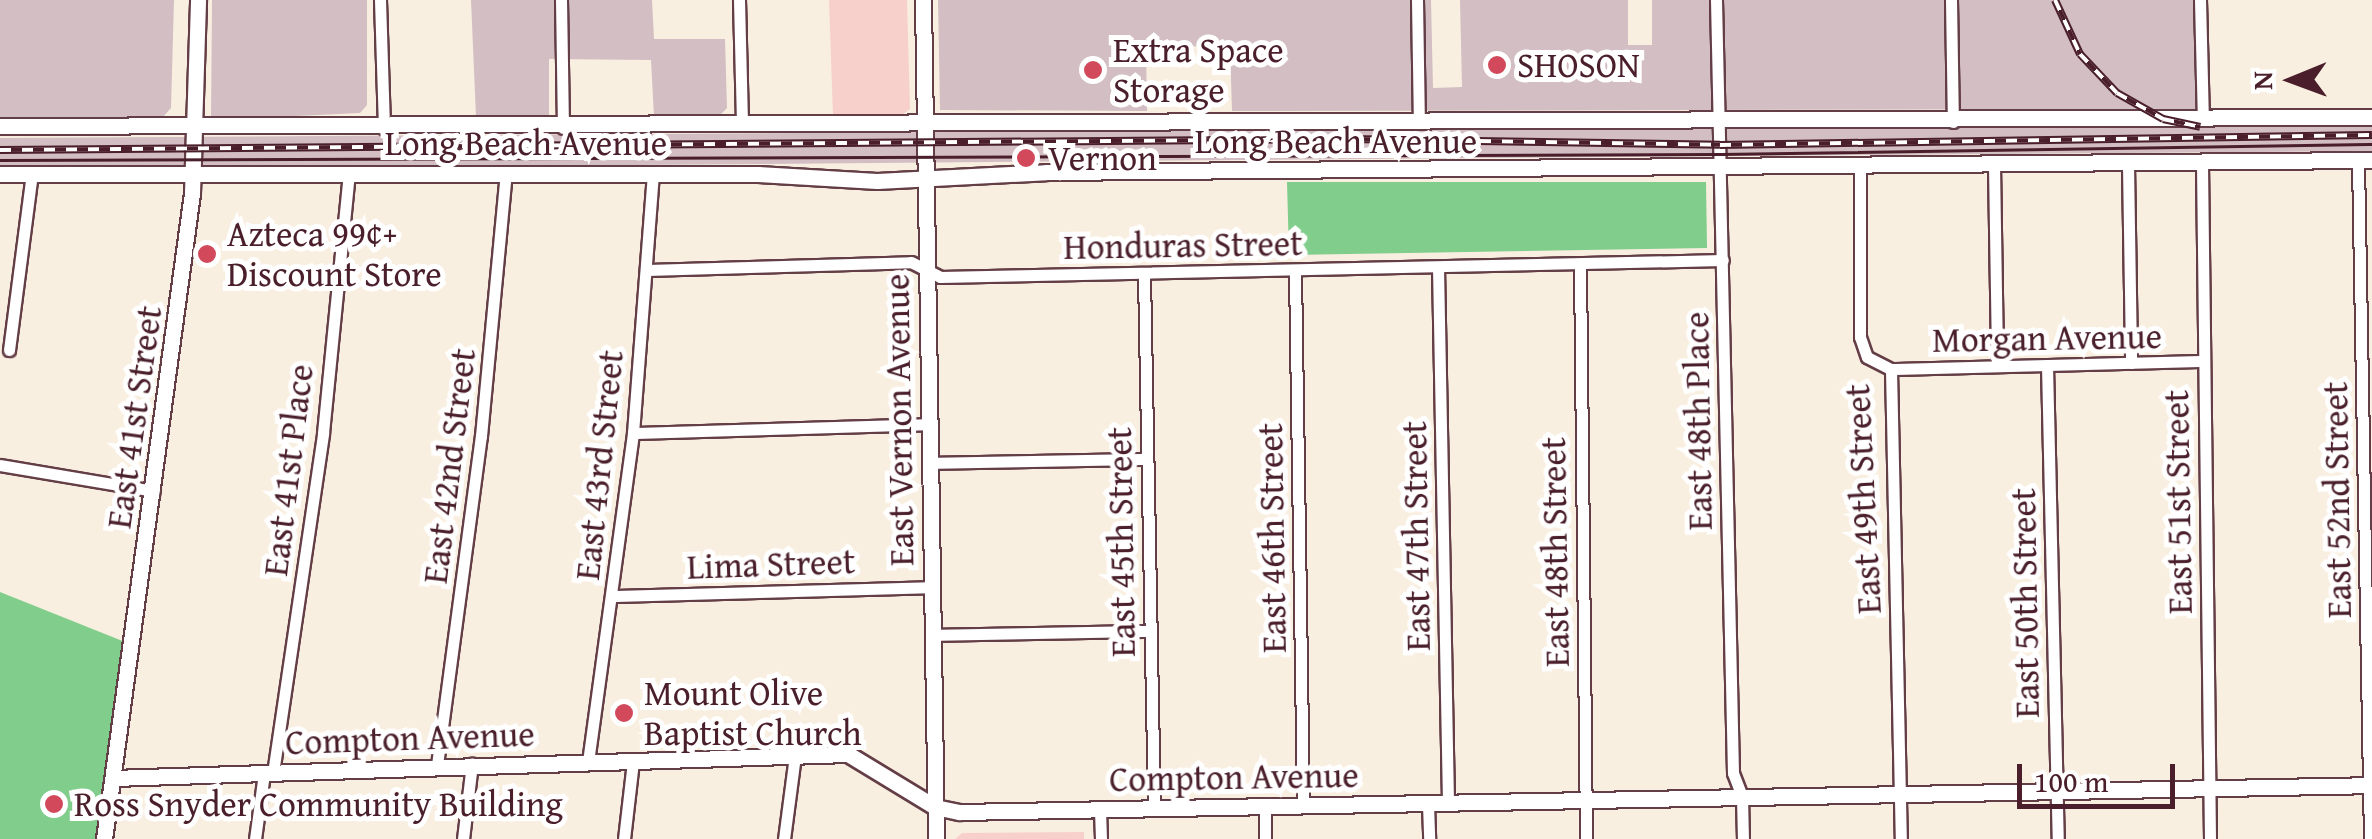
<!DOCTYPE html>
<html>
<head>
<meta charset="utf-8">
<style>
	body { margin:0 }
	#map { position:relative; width:2372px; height:839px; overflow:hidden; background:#f9efe0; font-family:"Gentium Book Plus",serif }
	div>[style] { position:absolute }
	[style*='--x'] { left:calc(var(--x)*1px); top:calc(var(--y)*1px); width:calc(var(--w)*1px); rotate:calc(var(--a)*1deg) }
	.built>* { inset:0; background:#f7d0cc }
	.industrial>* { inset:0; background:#d2bec3 }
	.green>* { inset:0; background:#80cd8c }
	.roads { filter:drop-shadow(2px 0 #643e46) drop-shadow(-2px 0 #643e46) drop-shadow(0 2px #643e46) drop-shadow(0 -2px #643e46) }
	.street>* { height:11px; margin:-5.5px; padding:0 5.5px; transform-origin:5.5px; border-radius:5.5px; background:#fff }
	.secondary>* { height:15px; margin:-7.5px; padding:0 7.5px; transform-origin:7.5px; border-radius:7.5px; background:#fff }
	.tram>* { height:2.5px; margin:-1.25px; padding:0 1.25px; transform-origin:1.25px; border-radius:1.25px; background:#4a1f2b }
	.rail>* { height:8px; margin-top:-4px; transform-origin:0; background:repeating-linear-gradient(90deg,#fff 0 11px,#4a1f2b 0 22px); box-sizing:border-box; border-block:2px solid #4a1f2b }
	.dots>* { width:28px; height:28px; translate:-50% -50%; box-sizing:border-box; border:5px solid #fff; border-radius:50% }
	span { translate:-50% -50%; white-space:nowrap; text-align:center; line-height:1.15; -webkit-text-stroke:10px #fff; paint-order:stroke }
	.poi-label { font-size:35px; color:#4a1f2b }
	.left { translate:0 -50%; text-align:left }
	.street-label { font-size:35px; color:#4a1f2b }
	.north { position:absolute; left:2242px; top:30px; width:100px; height:100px; -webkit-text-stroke:8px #fff; paint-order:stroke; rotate:269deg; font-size:28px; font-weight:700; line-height:40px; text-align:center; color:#4a1f2b }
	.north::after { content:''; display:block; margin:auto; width:35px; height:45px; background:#4a1f2b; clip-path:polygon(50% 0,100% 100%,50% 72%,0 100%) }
	.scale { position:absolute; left:2017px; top:764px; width:158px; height:45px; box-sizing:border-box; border:5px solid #4a1f2b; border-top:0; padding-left:12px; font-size:30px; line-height:35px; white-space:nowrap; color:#4a1f2b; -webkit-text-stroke:8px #fff; paint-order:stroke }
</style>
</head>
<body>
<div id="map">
	<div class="built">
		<i style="clip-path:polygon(829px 0,907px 0,910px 109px,902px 115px,833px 116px)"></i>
		<i style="clip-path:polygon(1084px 832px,1084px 839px,955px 839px,962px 833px)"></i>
	</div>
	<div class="industrial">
		<i style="clip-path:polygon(0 0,174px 0,171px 108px,162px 118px,0 119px)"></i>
		<i style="clip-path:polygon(212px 0,367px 0,367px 105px,360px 113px,211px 120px)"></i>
		<i style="clip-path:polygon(471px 0,652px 0,654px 39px,725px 39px,727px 108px,720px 115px,654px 117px,651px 60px,549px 59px,549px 117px,476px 117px)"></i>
		<i style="clip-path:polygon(938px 0,1431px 0,1433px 88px,1462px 87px,1460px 0,1628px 0,1628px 45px,1652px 45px,1652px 0,2195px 0,2196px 109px,1232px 111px,1230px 47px,1181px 46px,1146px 48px,1147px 111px,940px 110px)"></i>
		<i style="clip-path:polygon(2372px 123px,2372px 151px,0 170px,0 138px)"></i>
	</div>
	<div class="green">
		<i style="clip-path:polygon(1287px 182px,1706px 182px,1707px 248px,1289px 255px)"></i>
		<i style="clip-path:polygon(0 592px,125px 642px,95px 839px,0 839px)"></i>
	</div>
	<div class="roads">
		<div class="street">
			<i style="--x:380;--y:0;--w:129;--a:88.2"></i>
			<i style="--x:561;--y:0;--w:128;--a:89.1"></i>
			<i style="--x:739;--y:0;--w:125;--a:88.6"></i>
			<i style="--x:1417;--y:0;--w:122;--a:89.1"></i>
			<i style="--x:1716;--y:0;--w:773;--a:88.74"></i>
			<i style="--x:1733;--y:773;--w:25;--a:69"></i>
			<i style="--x:1742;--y:796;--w:43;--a:88.7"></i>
			<i style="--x:1951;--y:0;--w:122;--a:89.1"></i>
			<i style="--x:2200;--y:0;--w:119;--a:88.6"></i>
			<i style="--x:2358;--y:160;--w:679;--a:88.99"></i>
			<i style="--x:2202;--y:164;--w:675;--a:89.32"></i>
			<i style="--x:1994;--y:165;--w:200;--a:89.1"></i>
			<i style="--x:2128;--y:165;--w:198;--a:89.1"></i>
			<i style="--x:1860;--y:167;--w:170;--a:90"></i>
			<i style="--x:1860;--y:337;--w:21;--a:71"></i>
			<i style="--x:1867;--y:357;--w:27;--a:27"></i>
			<i style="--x:1891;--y:369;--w:470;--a:88.8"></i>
			<i style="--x:1580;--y:264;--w:575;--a:89.4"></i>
			<i style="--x:1438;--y:267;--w:537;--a:88.93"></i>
			<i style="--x:647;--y:270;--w:264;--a:-1.7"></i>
			<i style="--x:911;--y:262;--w:33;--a:27"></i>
			<i style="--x:940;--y:277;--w:783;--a:-1.24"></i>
			<i style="--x:1295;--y:270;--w:535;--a:89.14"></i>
			<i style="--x:1144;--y:274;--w:535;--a:88.93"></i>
			<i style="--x:9;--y:350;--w:177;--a:-82.6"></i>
			<i style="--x:2047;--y:365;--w:474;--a:88.7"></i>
			<i style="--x:1891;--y:369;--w:313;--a:-1.5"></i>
			<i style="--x:633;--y:433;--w:296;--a:-1.7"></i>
			<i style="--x:930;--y:463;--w:217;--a:-1.1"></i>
			<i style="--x:0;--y:465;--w:156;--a:9.6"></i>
			<i style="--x:612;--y:596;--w:320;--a:-1.6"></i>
			<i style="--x:932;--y:635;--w:218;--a:-1.1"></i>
			<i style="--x:588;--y:762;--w:332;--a:-82.2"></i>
			<i style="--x:633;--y:433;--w:261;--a:-85.6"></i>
			<i style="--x:437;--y:765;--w:332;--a:-82.4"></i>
			<i style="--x:481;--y:436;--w:264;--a:-84.6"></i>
			<i style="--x:273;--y:773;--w:344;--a:-81.6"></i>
			<i style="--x:323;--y:433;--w:260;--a:-84.3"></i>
			<i style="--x:1428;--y:804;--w:35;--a:88"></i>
			<i style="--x:1265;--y:806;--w:33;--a:90"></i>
			<i style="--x:1100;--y:810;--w:29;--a:88"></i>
			<i style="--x:255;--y:839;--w:67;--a:-82.2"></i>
			<i style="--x:463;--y:839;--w:76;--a:-83.2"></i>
			<i style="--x:624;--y:839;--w:79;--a:-83.4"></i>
			<i style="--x:784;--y:839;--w:85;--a:-82.5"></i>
		</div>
		<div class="secondary">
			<i style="--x:923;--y:0;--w:839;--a:89.11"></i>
			<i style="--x:0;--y:126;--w:2372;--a:-0.22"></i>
			<i style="--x:0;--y:174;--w:758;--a:0"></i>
			<i style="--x:758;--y:174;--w:119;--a:3.4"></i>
			<i style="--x:877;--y:181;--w:169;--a:-3"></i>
			<i style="--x:1046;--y:172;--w:1326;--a:-0.52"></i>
			<i style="--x:113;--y:778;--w:735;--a:-1.87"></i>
			<i style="--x:848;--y:754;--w:102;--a:31.3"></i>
			<i style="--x:935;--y:807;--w:25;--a:12"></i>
			<i style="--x:959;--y:812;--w:1413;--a:-1.09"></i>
			<i style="--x:104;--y:839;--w:652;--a:-82.24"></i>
			<i style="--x:192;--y:193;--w:193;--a:-88.2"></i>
		</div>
	</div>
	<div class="tram">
		<i style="--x:0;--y:160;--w:1721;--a:-0.2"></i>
		<i style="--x:1721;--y:154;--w:651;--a:-0.88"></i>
	</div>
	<div class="rail">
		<i style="--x:2055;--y:0;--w:60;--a:65.2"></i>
		<i style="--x:2080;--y:54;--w:54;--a:46.5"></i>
		<i style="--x:2117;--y:93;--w:53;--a:29.5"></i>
		<i style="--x:2163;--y:119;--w:38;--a:12"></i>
		<i style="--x:0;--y:150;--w:1348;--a:-0.47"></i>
		<i style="--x:1348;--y:139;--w:372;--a:0.9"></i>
		<i style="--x:1720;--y:145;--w:652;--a:-0.88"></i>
	</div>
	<div class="dots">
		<i style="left:1497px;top:65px;background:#d1495b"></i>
		<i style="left:1093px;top:70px;background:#d1495b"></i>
		<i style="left:1026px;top:158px;background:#d1495b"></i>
		<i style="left:207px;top:254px;background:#d1495b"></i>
		<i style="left:624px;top:713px;background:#d1495b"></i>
		<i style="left:54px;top:804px;background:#d1495b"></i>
	</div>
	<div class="poi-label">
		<span class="left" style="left:1113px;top:70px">Extra Space<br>Storage</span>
		<span class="left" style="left:1517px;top:65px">SHOSON</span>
		<span class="left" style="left:1048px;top:158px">Vernon</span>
		<span class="left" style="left:227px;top:254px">Azteca 99¢+<br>Discount Store</span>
		<span class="left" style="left:644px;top:713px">Mount Olive<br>Baptist Church</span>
		<span class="left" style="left:74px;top:804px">Ross Snyder Community Building</span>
	</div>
	<div class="street-label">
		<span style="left:1336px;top:141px">Long Beach Avenue</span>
		<span style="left:526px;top:143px">Long Beach Avenue</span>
		<span style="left:1183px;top:245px;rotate:-1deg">Honduras Street</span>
		<span style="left:2047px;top:338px;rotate:-1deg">Morgan Avenue</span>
		<span style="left:134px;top:417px;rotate:-82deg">East 41st Street</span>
		<span style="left:899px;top:420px;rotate:-91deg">East Vernon Avenue</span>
		<span style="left:1698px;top:421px;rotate:-91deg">East 48th Place</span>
		<span style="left:599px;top:465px;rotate:-84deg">East 43rd Street</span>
		<span style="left:449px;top:466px;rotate:-83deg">East 42nd Street</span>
		<span style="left:288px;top:470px;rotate:-83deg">East 41st Place</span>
		<span style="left:1863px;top:499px;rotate:-93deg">East 49th Street</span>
		<span style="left:2337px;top:500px;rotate:-91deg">East 52nd Street</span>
		<span style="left:2178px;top:502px;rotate:-91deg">East 51st Street</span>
		<span style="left:1416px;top:536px;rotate:-91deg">East 47th Street</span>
		<span style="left:1272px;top:538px;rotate:-91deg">East 46th Street</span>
		<span style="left:1121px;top:542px;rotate:-91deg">East 45th Street</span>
		<span style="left:1555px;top:552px;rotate:-91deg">East 48th Street</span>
		<span style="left:771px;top:564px;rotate:-2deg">Lima Street</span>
		<span style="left:2025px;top:603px;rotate:-91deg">East 50th Street</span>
		<span style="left:410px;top:738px;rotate:-2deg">Compton Avenue</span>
		<span style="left:1234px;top:777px;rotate:-1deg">Compton Avenue</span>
	</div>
	<div class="north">N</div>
	<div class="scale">100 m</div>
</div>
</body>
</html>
